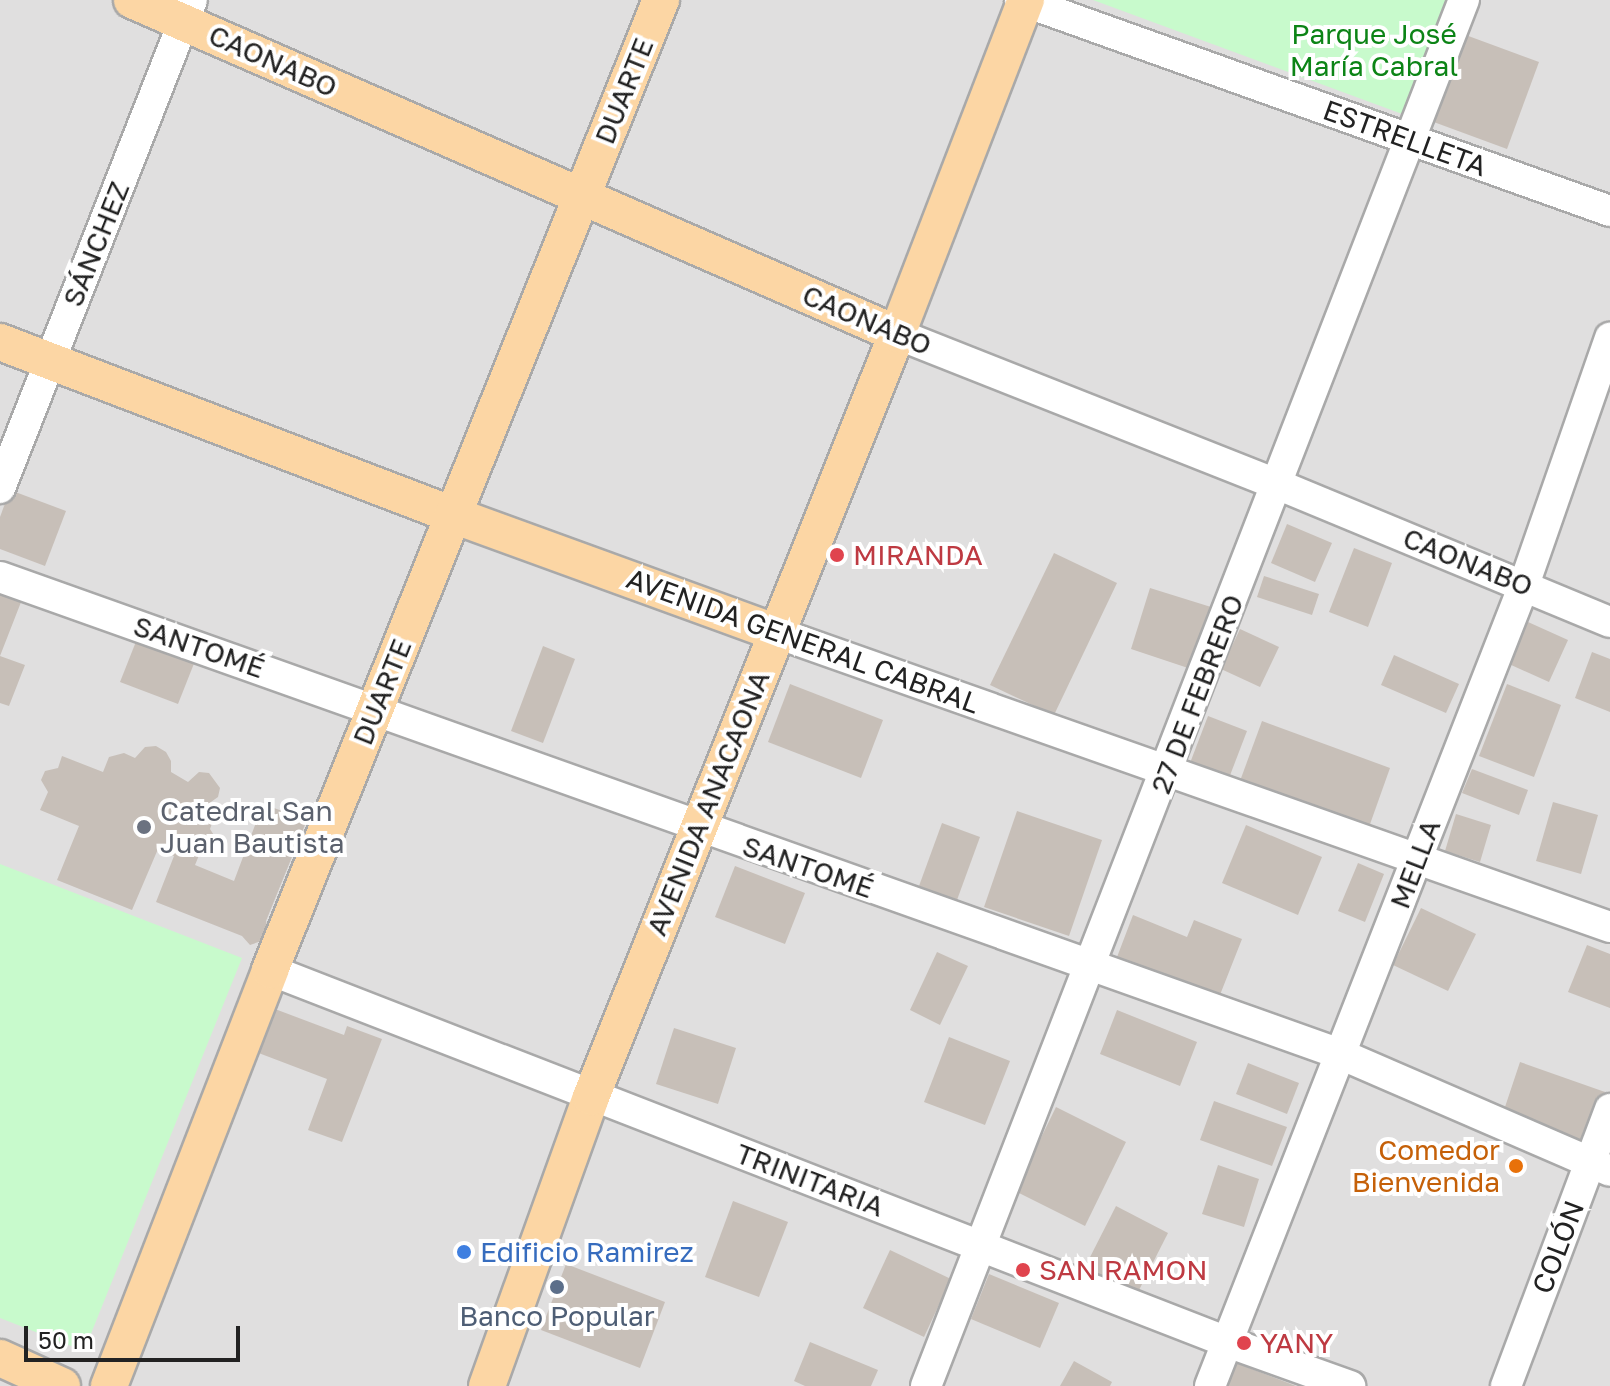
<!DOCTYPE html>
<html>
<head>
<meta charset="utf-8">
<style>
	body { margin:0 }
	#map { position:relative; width:1610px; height:1386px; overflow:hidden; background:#f2efe9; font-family:"Golos Text",sans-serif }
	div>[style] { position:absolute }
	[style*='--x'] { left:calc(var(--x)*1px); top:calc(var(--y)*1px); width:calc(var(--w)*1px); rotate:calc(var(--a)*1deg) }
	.residential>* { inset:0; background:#e0dfdf }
	.park>* { inset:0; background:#c8facc }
	.building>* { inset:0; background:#c7bfb8 }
	.roads { filter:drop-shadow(2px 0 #a9a9a9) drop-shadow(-2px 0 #a9a9a9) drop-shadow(0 2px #a9a9a9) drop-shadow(0 -2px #a9a9a9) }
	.minor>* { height:30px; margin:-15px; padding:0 15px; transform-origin:15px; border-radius:15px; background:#fff }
	.major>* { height:36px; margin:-18px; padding:0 18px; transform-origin:18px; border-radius:18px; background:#fcd6a4 }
	.dots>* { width:22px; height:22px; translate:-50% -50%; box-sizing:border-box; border:4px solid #fff; border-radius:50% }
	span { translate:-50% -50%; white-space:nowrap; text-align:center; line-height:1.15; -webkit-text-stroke:8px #fff; paint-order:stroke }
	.park-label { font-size:28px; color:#0c8416 }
	.street-label { font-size:28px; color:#222 }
	.health-label { font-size:28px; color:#be3a42 }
	.left { translate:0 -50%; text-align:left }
	.worship-label { font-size:28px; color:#5b616d }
	.food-label { font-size:28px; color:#c56008 }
	.right { translate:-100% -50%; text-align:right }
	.shop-label { font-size:28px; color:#366cbe }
	.service-label { font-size:28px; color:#4e5e75 }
	.scale { position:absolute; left:24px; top:1326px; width:216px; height:36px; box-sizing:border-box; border:4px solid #222; border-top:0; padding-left:10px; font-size:24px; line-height:28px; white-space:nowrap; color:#222; -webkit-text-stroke:6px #fff; paint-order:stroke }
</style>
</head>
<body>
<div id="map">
	<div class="residential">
		<i style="clip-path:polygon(0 0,1610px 0,1610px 1386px,0 1386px)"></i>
	</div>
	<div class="park">
		<i style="clip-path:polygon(1093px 0,1448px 0,1405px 115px)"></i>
		<i style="clip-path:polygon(0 864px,242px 958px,84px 1351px,0 1318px)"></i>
	</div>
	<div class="building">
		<i style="clip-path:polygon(1463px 34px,1539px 62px,1507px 149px,1431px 121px)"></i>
		<i style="clip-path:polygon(10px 490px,66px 511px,45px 566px,0 549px,0 517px)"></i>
		<i style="clip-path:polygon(1287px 524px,1332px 543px,1315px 582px,1271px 563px)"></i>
		<i style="clip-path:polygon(1354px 548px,1392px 563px,1368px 627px,1329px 612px)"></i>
		<i style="clip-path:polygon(1054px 553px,1117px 583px,1054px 715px,990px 685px)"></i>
		<i style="clip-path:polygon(1264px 576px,1319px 594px,1312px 615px,1257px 597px)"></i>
		<i style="clip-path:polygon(0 588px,23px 597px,0 656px,25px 665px,9px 706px,0 703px)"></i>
		<i style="clip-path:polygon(1150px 588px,1211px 607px,1191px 669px,1131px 649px)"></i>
		<i style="clip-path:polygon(1528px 622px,1568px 640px,1549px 682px,1509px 664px)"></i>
		<i style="clip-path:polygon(1240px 629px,1279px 647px,1260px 687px,1221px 669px)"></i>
		<i style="clip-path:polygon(137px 639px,195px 661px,178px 704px,120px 682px)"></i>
		<i style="clip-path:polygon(543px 646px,575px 659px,543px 743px,511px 731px)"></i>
		<i style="clip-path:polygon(1592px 652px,1610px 659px,1610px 712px,1575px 698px)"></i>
		<i style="clip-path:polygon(1394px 655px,1459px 684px,1446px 713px,1381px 685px)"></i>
		<i style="clip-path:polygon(790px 684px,883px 720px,861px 778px,768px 742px)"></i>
		<i style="clip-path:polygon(1507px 684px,1561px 705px,1534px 777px,1479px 756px)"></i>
		<i style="clip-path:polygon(1208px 716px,1247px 731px,1229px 778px,1190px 763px)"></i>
		<i style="clip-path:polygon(1262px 721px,1390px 768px,1369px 827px,1240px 781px)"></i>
		<i style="clip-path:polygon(156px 746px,166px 752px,171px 761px,171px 772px,188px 782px,199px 772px,209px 773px,220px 788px,218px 797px,201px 809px,215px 815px,210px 829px,217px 840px,212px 850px,200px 853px,195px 865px,234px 881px,263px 804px,307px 820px,266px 921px,270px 938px,250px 945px,242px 936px,156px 902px,174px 856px,158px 849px,132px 910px,57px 880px,79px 826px,40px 810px,48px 792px,41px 780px,45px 771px,58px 768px,62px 756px,103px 772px,109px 757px,124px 753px,135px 758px,145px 747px)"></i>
		<i style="clip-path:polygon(1472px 769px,1528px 790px,1519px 815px,1462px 793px)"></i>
		<i style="clip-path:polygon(1553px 802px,1598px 815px,1581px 874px,1536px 861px)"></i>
		<i style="clip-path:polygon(1017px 811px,1102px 840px,1069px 936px,984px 907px)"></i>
		<i style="clip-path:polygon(1456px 814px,1491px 825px,1480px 862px,1445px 851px)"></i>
		<i style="clip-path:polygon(942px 823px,980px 837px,957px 900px,919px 886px)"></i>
		<i style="clip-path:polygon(1246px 825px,1322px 857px,1298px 915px,1222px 883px)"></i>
		<i style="clip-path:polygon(1358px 863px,1384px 874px,1365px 922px,1338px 911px)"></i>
		<i style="clip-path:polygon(735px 866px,805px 893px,785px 944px,715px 917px)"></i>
		<i style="clip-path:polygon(1421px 908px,1476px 934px,1448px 991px,1393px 965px)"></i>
		<i style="clip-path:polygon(1133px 915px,1187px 937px,1194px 920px,1242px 939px,1216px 1005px,1114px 965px)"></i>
		<i style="clip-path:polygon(1587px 945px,1610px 954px,1610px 1008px,1568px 992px)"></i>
		<i style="clip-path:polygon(937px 952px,968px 966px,940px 1025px,910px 1010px)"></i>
		<i style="clip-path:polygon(267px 1006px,344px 1035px,347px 1026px,382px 1039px,342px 1142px,308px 1130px,327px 1079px,251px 1050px)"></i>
		<i style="clip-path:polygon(1117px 1010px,1197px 1042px,1180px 1086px,1100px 1054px)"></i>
		<i style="clip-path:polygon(674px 1028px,736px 1048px,718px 1104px,656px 1084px)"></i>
		<i style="clip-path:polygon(949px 1037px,1010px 1061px,985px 1125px,924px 1102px)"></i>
		<i style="clip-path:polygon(1520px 1062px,1605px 1092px,1587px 1142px,1503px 1113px)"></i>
		<i style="clip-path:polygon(1248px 1063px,1299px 1083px,1287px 1114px,1236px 1094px)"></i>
		<i style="clip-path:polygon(1214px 1101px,1287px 1127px,1272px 1166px,1200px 1140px)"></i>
		<i style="clip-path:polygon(1056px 1107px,1126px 1142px,1085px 1226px,1015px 1191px)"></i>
		<i style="clip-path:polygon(1218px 1165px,1259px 1179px,1244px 1227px,1202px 1214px)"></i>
		<i style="clip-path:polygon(733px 1201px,788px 1222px,759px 1297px,705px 1277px)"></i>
		<i style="clip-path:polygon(1116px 1206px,1168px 1233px,1137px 1294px,1085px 1267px)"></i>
		<i style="clip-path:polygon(890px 1250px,951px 1279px,924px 1337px,863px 1308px)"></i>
		<i style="clip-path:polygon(566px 1264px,665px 1302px,640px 1368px,541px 1330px)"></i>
		<i style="clip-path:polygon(989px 1274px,1059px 1303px,1040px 1348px,971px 1319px)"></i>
		<i style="clip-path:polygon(810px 1342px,878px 1370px,871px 1386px,805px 1386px,794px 1381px)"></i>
		<i style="clip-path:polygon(1074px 1361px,1112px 1382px,1110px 1386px,1060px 1386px)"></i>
		<i style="clip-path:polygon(1236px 1363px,1296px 1386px,1227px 1386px)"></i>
	</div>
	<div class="roads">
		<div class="minor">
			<i style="--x:1020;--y:0;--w:627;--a:19.68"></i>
			<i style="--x:897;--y:334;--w:411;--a:21.6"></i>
			<i style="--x:1279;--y:485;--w:358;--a:22.5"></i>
			<i style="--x:0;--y:488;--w:524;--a:-68.52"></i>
			<i style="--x:0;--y:577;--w:1422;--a:19.59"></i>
			<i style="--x:1340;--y:1054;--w:294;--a:23.4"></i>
			<i style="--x:777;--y:633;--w:883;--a:19.44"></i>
			<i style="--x:270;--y:970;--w:1027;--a:21.24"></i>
			<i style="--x:1227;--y:1342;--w:131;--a:19.7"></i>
			<i style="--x:926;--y:1386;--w:1487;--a:-68.79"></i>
			<i style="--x:1210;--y:1386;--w:860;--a:-68.59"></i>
			<i style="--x:1524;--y:585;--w:262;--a:-70.8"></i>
			<i style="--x:1506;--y:1386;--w:296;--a:-69.4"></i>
		</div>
		<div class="major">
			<i style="--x:132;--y:0;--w:835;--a:23.59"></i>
			<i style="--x:0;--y:342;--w:485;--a:20.9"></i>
			<i style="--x:453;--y:515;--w:345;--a:20"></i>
			<i style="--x:0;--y:1358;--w:68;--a:24.3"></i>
			<i style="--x:109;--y:1386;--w:446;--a:-68.8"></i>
			<i style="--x:270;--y:970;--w:1046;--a:-68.05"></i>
			<i style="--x:487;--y:1386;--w:307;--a:-70.2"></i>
			<i style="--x:591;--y:1097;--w:822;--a:-68.15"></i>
			<i style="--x:897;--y:334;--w:358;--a:-68.9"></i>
		</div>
	</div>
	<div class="dots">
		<i style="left:837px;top:555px;background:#e0444e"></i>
		<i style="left:144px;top:827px;background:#6b7280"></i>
		<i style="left:1516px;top:1166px;background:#e8710a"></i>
		<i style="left:464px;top:1252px;background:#3f7fe0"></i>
		<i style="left:1023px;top:1270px;background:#e0444e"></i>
		<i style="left:557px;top:1287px;background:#5c6f8a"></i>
		<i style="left:1244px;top:1343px;background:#e0444e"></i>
	</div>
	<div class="park-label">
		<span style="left:1374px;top:50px">Parque José<br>María Cabral</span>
	</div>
	<div class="street-label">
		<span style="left:273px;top:61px;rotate:24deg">CAONABO</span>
		<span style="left:624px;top:91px;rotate:-68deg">DUARTE</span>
		<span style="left:1405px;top:138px;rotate:20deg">ESTRELLETA</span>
		<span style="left:96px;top:244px;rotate:-68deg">SÁNCHEZ</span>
		<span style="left:867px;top:320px;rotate:23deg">CAONABO</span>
		<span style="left:1468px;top:562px;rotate:22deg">CAONABO</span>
		<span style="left:803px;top:641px;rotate:20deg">AVENIDA GENERAL CABRAL</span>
		<span style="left:199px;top:647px;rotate:19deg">SANTOMÉ</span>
		<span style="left:382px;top:692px;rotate:-68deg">DUARTE</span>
		<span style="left:1197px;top:694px;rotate:-69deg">27 DE FEBRERO</span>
		<span style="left:708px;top:803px;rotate:-68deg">AVENIDA ANACAONA</span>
		<span style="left:1415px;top:864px;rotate:-69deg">MELLA</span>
		<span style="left:808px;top:867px;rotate:19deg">SANTOMÉ</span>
		<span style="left:810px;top:1180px;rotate:21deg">TRINITARIA</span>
		<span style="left:1558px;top:1247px;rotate:-69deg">COLÓN</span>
	</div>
	<div class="health-label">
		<span class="left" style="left:853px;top:555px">MIRANDA</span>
		<span class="left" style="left:1039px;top:1270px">SAN RAMON</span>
		<span class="left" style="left:1260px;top:1343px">YANY</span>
	</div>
	<div class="worship-label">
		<span class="left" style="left:160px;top:827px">Catedral San<br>Juan Bautista</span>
	</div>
	<div class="food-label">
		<span class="right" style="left:1500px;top:1166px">Comedor<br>Bienvenida</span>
	</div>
	<div class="shop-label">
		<span class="left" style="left:480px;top:1252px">Edificio Ramirez</span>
	</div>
	<div class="service-label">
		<span style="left:557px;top:1316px">Banco Popular</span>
	</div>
	<div class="scale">50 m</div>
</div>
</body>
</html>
